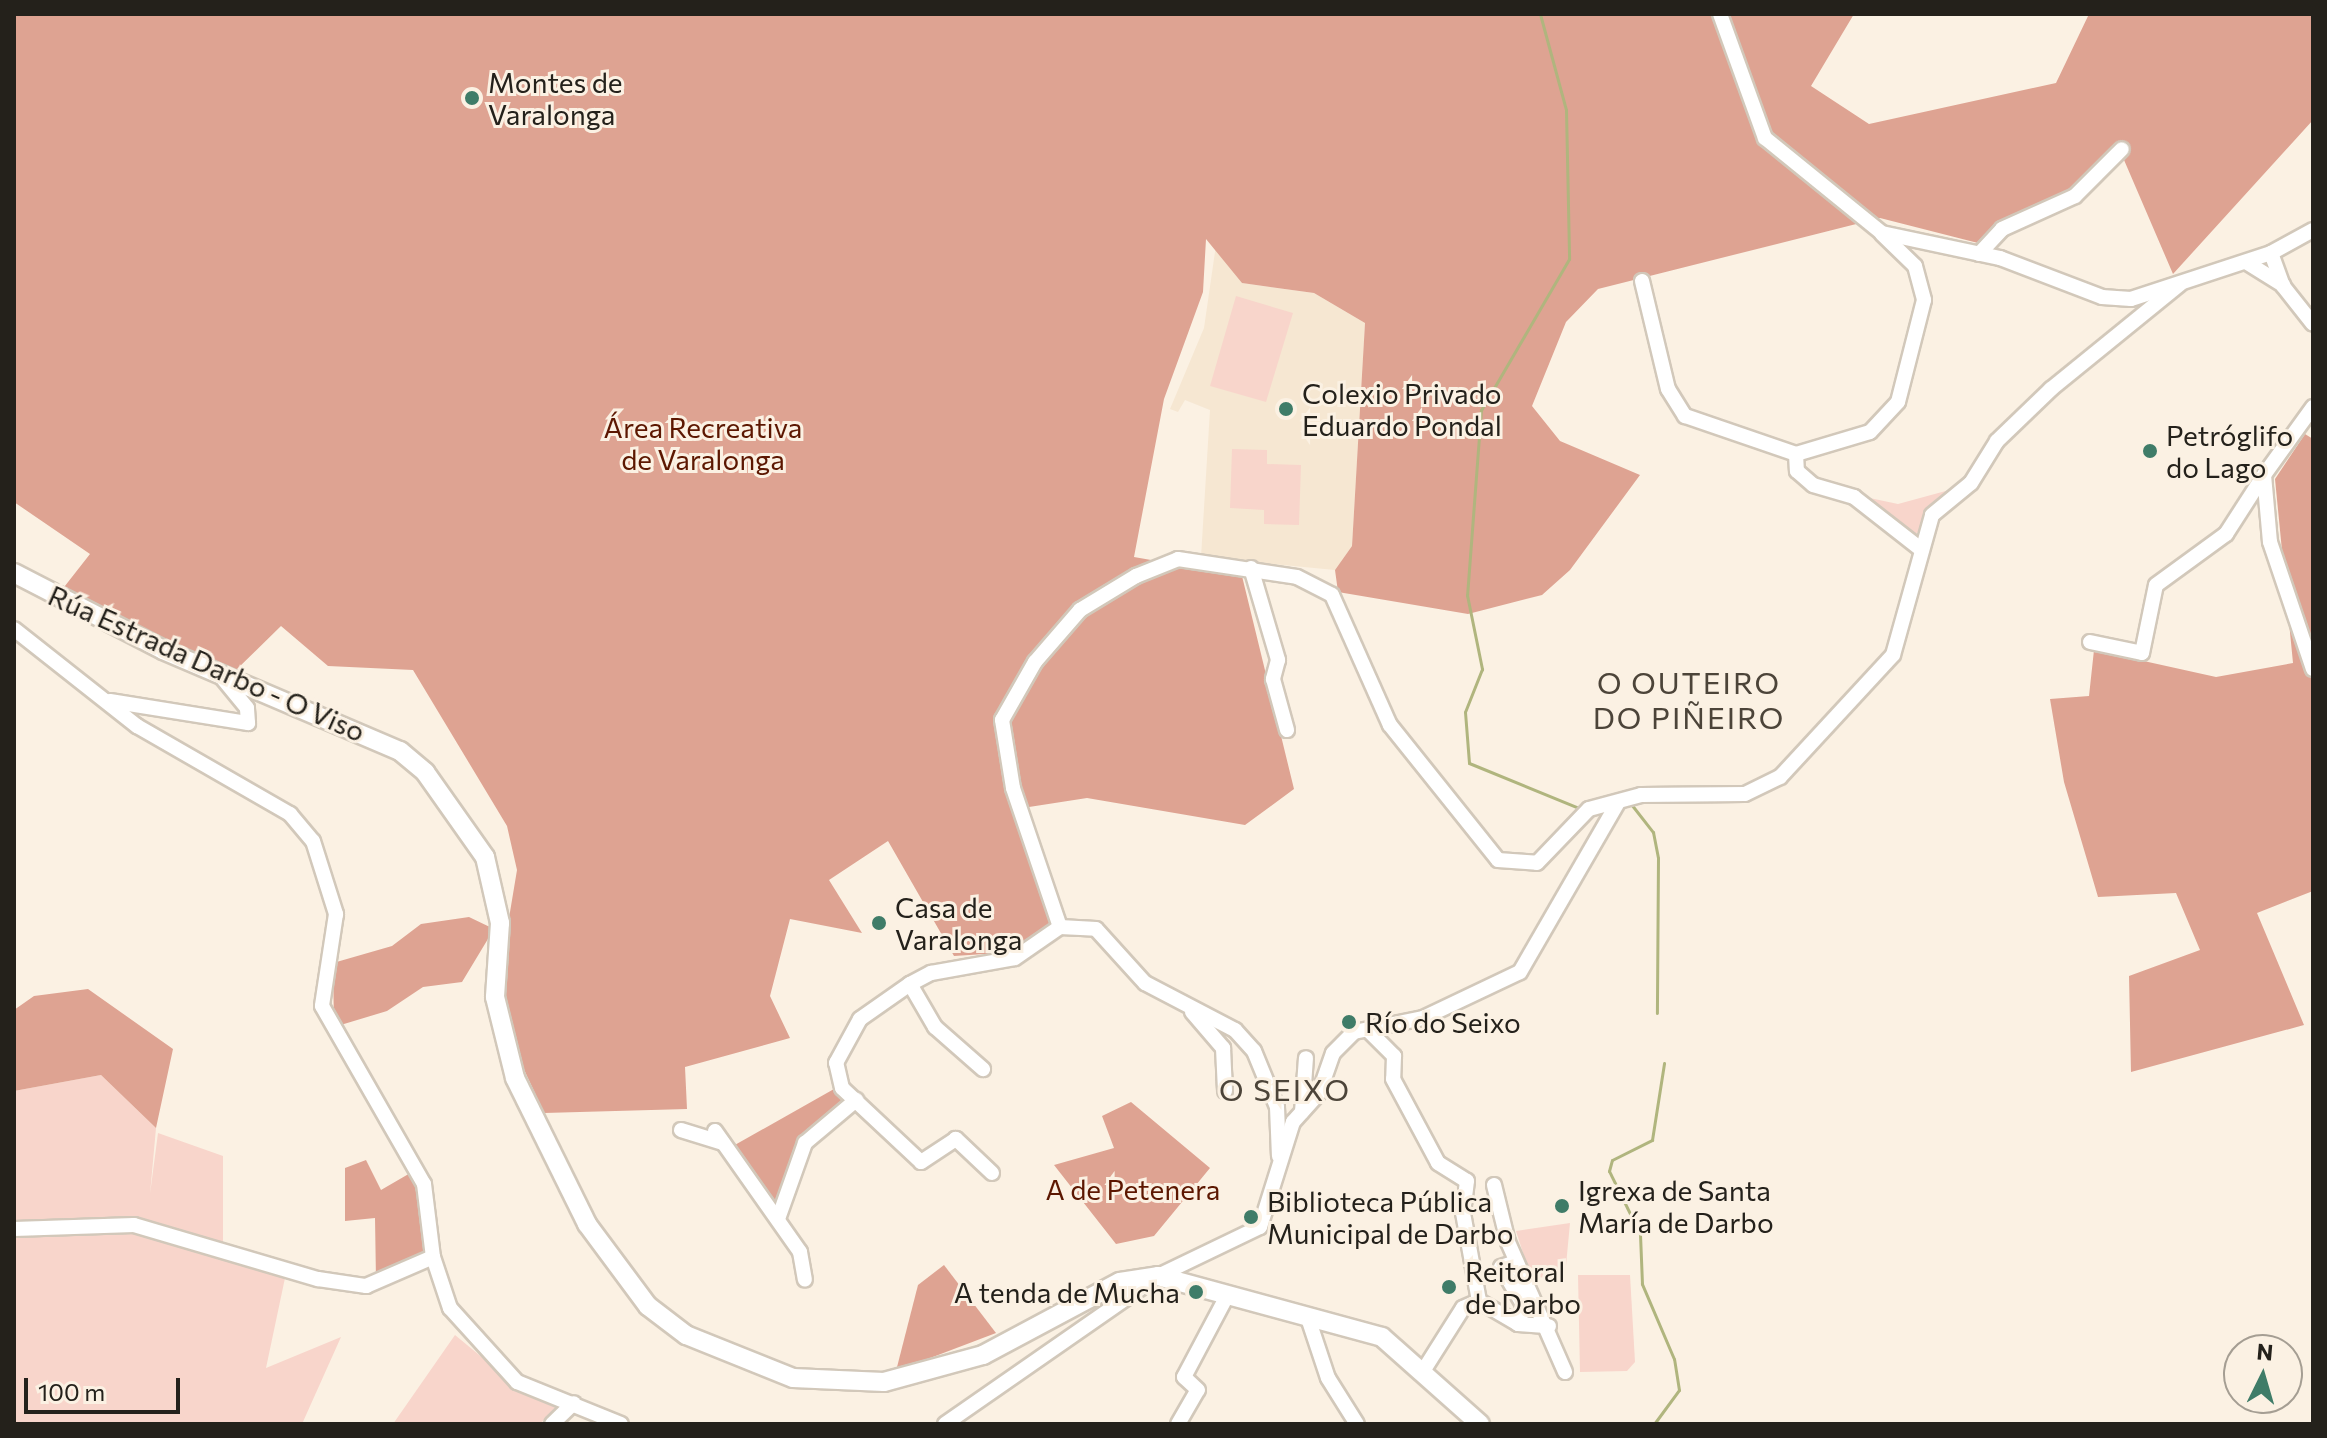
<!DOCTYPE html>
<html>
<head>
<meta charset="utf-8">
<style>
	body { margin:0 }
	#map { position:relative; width:2327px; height:1438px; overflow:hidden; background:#fbf1e3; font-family:Commissioner,sans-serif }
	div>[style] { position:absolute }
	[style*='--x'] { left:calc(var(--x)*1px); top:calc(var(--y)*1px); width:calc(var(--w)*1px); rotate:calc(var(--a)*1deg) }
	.built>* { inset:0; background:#f6e7d2 }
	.green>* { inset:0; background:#f8d5cb }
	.forest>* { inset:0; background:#dea392 }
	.stream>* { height:3px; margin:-1.5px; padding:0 1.5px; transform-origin:1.5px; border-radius:1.5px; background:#b0b57e }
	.roads { filter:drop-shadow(2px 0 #d2c8ba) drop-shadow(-2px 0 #d2c8ba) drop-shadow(0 2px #d2c8ba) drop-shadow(0 -2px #d2c8ba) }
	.minor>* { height:14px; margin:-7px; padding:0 7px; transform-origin:7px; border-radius:7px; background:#fff }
	.major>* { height:18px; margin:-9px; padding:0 9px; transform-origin:9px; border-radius:9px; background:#fff }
	.dots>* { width:22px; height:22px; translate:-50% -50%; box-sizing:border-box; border:4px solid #fbf1e3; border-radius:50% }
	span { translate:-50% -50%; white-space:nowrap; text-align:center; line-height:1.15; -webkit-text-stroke:6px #fbf1e3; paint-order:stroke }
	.poi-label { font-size:28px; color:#24211b }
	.left { translate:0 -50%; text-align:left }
	.right { translate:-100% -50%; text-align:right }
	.park-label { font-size:28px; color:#5c1701 }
	.street-label { font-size:28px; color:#24211b }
	.neighbourhood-label { font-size:30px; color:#4c4439; letter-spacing:2px }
	.frame { position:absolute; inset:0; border:16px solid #24211b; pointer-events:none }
	.north { position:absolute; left:2223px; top:1334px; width:80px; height:80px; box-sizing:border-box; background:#fbf1e3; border:2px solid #a59e93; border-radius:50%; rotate:5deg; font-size:22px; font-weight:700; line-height:32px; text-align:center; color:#24211b }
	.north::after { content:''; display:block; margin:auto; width:28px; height:36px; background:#3f7c68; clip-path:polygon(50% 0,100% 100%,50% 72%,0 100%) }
	.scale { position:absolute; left:24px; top:1378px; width:156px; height:36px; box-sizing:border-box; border:4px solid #24211b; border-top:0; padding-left:10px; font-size:24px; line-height:28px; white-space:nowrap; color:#24211b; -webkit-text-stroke:6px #fbf1e3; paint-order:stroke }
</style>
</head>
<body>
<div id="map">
	<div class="built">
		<i style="clip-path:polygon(1216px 245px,1242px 283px,1314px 293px,1365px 323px,1352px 546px,1335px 570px,1201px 557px,1210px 410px,1185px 400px,1178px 412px,1170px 409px,1204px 328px)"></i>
	</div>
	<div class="green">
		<i style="clip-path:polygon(1236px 296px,1293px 313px,1266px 402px,1210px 386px)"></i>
		<i style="clip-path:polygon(1232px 449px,1267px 450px,1267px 464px,1301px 465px,1299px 525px,1264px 524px,1264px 510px,1230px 508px)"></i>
		<i style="clip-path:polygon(1953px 489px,1912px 539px,1865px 497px,1898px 504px)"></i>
		<i style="clip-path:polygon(101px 1075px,156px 1128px,150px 1194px,158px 1133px,223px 1156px,223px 1244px,201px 1251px,285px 1278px,266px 1368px,341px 1337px,302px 1424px,14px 1424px,14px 1091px)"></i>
		<i style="clip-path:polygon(1570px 1223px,1565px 1276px,1531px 1278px,1516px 1231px)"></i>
		<i style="clip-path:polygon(1578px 1275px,1630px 1275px,1635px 1362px,1627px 1371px,1580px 1372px)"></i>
		<i style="clip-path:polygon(455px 1335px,518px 1387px,561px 1403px,540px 1424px,393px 1424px)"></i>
	</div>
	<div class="forest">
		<i style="clip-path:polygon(14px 14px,1854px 14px,1811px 86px,1869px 124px,2056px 83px,2089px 14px,2313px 14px,2313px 120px,2173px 274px,2118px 146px,2075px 192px,1978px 243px,1880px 218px,1598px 289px,1566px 322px,1532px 406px,1560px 441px,1640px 475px,1570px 570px,1542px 595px,1468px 614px,1338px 592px,1335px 570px,1352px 546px,1365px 323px,1314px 293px,1242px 283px,1206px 239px,1203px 292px,1164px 399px,1134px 557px,1242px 576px,1294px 789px,1245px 825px,1087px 798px,1029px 807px,1053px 925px,1015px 952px,954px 956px,888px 841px,829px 880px,862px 933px,790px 919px,770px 996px,790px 1038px,685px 1067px,687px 1109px,544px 1113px,515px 1050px,498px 984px,517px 870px,507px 826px,413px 670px,328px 666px,281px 626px,235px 671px,61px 591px,90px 554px,14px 502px)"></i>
		<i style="clip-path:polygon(2305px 434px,2313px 439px,2313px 891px,2257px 913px,2304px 1025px,2131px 1072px,2129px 976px,2200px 950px,2176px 893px,2098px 897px,2064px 782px,2050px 699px,2089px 696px,2094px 650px,2216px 677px,2293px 663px,2275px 479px)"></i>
		<i style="clip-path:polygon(469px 917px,494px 929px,462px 982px,423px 987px,387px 1011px,334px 1027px,333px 963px,392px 946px,421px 924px)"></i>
		<i style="clip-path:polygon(88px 989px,173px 1049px,156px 1128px,101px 1075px,14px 1091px,14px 1010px,34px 996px)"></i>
		<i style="clip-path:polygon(834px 1089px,847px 1105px,802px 1141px,777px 1204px,733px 1146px)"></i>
		<i style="clip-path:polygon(1131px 1102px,1210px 1168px,1154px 1236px,1116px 1244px,1054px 1165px,1114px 1148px,1102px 1116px)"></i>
		<i style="clip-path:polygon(366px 1160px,381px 1190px,412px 1172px,428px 1249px,376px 1280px,375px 1218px,345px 1221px,345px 1168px)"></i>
		<i style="clip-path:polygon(944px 1265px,996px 1333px,896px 1371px,918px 1285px)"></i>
	</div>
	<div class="stream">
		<i style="--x:1540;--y:14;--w:99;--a:74.8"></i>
		<i style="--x:1566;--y:110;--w:149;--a:88.8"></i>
		<i style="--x:1569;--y:259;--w:175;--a:120.2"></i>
		<i style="--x:1481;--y:410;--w:186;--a:94.3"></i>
		<i style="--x:1467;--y:595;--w:76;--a:78.5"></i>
		<i style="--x:1482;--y:669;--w:46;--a:111.6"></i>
		<i style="--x:1465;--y:712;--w:51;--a:85.5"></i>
		<i style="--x:1469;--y:763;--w:121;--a:22.3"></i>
		<i style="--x:1631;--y:804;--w:36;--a:52"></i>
		<i style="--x:1653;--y:832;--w:26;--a:79"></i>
		<i style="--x:1658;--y:858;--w:155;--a:90.4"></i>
		<i style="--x:1654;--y:1424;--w:42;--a:-53.7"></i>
		<i style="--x:1679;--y:1390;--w:31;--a:-99"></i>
		<i style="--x:1674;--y:1359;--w:82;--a:-113.1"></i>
		<i style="--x:1642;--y:1284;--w:50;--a:-92.3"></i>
		<i style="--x:1640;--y:1234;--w:70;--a:-116.2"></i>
		<i style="--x:1609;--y:1171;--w:11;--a:-75"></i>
		<i style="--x:1612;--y:1160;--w:45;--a:-26.6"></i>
		<i style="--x:1652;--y:1140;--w:78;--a:-81.1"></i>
	</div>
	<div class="roads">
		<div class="minor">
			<i style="--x:1720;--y:14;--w:132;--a:70.1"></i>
			<i style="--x:1765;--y:138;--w:151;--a:39.1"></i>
			<i style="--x:1882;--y:233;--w:121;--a:12"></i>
			<i style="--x:2000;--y:258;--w:109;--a:20.9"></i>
			<i style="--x:2102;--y:297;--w:29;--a:4"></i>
			<i style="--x:2131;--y:299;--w:147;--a:-18.2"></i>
			<i style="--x:2271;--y:253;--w:48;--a:-28.7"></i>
			<i style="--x:1882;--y:234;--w:46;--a:44.1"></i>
			<i style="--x:1915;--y:266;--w:35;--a:75"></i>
			<i style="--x:1924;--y:300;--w:105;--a:104.3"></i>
			<i style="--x:1898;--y:402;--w:41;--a:133"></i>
			<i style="--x:1870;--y:432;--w:77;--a:163.4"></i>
			<i style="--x:1796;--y:454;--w:17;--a:87"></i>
			<i style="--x:1797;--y:471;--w:21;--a:41"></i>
			<i style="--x:1813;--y:485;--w:43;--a:16.3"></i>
			<i style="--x:1854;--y:497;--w:81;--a:38"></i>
			<i style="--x:2271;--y:253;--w:35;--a:70"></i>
			<i style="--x:2283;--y:286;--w:48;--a:51.7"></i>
			<i style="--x:1979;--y:254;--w:34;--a:-47"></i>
			<i style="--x:2002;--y:229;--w:80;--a:-24.3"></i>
			<i style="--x:2075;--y:196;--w:66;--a:-45"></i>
			<i style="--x:2246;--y:262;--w:44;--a:31.9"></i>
			<i style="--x:1642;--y:281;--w:111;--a:76.5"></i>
			<i style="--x:1668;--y:389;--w:32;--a:58"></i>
			<i style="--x:1685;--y:416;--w:117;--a:18.9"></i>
			<i style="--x:2313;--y:407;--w:84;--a:125.8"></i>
			<i style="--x:2264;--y:475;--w:67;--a:84.9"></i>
			<i style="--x:2270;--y:542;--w:134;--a:71.3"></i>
			<i style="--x:1251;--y:568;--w:96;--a:73.6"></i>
			<i style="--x:1278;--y:660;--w:20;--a:105"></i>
			<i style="--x:1273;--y:679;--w:53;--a:74.6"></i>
			<i style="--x:14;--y:629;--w:157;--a:38.3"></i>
			<i style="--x:137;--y:726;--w:177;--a:29.9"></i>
			<i style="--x:290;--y:814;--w:35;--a:50"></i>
			<i style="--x:313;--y:841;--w:77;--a:72.5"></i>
			<i style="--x:336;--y:914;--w:93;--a:98.7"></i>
			<i style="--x:322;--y:1006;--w:205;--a:60.2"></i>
			<i style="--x:424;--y:1184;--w:74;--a:83"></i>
			<i style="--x:433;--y:1257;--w:54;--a:71.6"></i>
			<i style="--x:450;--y:1308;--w:100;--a:47.8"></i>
			<i style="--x:517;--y:1382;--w:112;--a:22"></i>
			<i style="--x:2090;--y:642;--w:53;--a:11.9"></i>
			<i style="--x:2142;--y:653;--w:69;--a:-78.4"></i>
			<i style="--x:2156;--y:585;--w:87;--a:-36.1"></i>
			<i style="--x:2226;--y:534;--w:70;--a:-57.2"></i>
			<i style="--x:110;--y:701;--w:140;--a:9.1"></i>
			<i style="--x:248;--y:723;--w:15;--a:-94"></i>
			<i style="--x:247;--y:708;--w:43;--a:-129.3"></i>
			<i style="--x:1060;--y:927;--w:147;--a:-108.7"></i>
			<i style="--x:1013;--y:788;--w:69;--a:-99.2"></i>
			<i style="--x:1002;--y:720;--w:67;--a:-60.4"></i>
			<i style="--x:1035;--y:662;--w:69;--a:-49.1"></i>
			<i style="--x:1080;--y:610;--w:66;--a:-31.3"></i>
			<i style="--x:1136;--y:576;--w:45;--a:-22"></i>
			<i style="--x:1178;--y:559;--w:120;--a:8.6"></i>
			<i style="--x:1297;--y:577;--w:39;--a:27"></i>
			<i style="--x:1332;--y:595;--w:142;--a:66"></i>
			<i style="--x:1390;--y:725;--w:173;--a:51.3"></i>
			<i style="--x:1498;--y:860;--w:39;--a:4"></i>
			<i style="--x:1537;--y:863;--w:75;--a:-46.1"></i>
			<i style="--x:1589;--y:809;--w:54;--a:-15.1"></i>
			<i style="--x:1641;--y:795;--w:104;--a:-0.6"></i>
			<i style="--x:1745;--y:794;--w:39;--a:-26"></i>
			<i style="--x:1780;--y:777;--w:166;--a:-47.2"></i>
			<i style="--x:1893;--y:655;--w:145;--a:-74.4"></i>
			<i style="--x:1932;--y:515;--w:50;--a:-39.4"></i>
			<i style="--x:1971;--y:483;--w:49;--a:-58.2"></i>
			<i style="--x:1997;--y:441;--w:75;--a:-43.9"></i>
			<i style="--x:2051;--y:389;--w:166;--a:-39.1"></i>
			<i style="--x:1060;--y:927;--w:36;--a:3"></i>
			<i style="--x:1096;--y:929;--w:73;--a:47.8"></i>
			<i style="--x:1145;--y:983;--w:102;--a:27.6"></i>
			<i style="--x:1235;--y:1030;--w:28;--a:48"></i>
			<i style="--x:1254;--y:1051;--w:61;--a:67.7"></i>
			<i style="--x:1277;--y:1107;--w:49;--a:87.7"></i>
			<i style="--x:910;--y:984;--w:50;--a:59.8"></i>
			<i style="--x:935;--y:1027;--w:64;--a:41.2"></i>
			<i style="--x:1192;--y:1012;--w:48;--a:49.3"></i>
			<i style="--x:1223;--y:1048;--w:43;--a:87.3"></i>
			<i style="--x:1368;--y:1030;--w:37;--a:45"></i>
			<i style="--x:1394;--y:1056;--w:23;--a:92"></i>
			<i style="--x:1393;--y:1079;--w:95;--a:61.8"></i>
			<i style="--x:1438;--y:1163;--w:34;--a:32"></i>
			<i style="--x:1467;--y:1181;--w:32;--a:97"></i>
			<i style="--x:1463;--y:1213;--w:89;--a:79.7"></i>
			<i style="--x:1302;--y:1112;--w:54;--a:-85.8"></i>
			<i style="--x:681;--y:1130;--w:44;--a:17.2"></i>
			<i style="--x:715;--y:1131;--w:148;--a:54.9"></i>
			<i style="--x:800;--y:1252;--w:28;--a:80"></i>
			<i style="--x:992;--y:1173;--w:50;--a:-136.6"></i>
			<i style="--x:956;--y:1139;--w:42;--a:146.7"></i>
			<i style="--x:921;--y:1162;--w:108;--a:-136.9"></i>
			<i style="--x:842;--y:1088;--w:26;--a:-103"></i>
			<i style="--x:836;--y:1063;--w:50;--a:-61.4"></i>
			<i style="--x:860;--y:1019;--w:61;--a:-35"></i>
			<i style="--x:910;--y:984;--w:24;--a:-28"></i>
			<i style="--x:931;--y:973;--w:85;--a:-10.1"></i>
			<i style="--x:1015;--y:958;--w:55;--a:-34.6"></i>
			<i style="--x:1494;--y:1185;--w:59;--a:76.2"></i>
			<i style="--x:1508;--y:1242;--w:142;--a:66.3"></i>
			<i style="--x:778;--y:1219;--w:81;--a:-70.4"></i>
			<i style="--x:805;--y:1143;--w:67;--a:-40.1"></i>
			<i style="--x:14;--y:1229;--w:120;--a:-1.9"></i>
			<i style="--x:134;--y:1225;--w:192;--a:16.4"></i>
			<i style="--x:318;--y:1279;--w:49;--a:8.3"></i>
			<i style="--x:366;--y:1286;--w:73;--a:-23.4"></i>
			<i style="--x:1479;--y:1301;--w:45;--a:30.5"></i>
			<i style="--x:1518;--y:1324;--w:31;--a:4"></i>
			<i style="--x:1307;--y:1315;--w:66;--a:71.6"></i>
			<i style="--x:1328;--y:1378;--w:54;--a:57.8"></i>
			<i style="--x:1518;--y:1324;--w:19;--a:-72"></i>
			<i style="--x:1524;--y:1306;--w:45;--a:-120.5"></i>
			<i style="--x:1501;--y:1267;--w:13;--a:-18"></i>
			<i style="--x:1513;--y:1263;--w:11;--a:49"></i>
			<i style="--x:1425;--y:1368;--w:71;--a:-57.7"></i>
			<i style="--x:1463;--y:1308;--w:17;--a:-24"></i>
			<i style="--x:552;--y:1424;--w:30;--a:-44"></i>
			<i style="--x:945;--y:1424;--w:259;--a:-34.8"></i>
			<i style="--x:1158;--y:1276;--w:113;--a:-25.7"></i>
			<i style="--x:1260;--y:1227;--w:110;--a:-72.6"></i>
			<i style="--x:1293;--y:1122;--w:39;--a:-48"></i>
			<i style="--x:1319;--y:1093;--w:42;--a:-70.7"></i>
			<i style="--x:1333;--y:1053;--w:30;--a:-45"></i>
			<i style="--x:1354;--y:1032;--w:70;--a:-11.5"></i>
			<i style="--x:1423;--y:1018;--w:107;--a:-25.4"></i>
			<i style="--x:1520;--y:972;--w:194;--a:-60"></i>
			<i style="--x:1178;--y:1424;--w:39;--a:-60"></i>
			<i style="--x:1198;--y:1390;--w:19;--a:-137"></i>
			<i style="--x:1184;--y:1377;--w:94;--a:-62.1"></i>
		</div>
		<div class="major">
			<i style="--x:14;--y:573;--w:168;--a:27.3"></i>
			<i style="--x:163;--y:650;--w:258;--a:23.1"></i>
			<i style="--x:400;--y:751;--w:33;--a:40"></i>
			<i style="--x:425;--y:772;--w:104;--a:54.8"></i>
			<i style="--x:485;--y:857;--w:68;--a:77.2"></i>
			<i style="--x:500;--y:923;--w:74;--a:93.9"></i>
			<i style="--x:495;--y:997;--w:83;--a:76.1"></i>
			<i style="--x:515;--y:1078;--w:163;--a:63.7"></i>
			<i style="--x:587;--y:1224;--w:102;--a:53.4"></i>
			<i style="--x:648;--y:1306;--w:48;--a:37.3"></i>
			<i style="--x:686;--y:1335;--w:115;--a:21.9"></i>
			<i style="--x:793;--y:1378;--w:91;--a:2.5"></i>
			<i style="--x:884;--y:1382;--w:103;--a:-15.3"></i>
			<i style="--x:983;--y:1355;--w:155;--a:-28.1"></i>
			<i style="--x:1120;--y:1282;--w:38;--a:-9"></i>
			<i style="--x:1158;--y:1276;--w:232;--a:15.2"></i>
			<i style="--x:1382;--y:1337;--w:131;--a:41.6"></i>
		</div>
	</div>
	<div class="dots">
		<i style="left:472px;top:98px;background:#3f7c68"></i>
		<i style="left:1286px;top:409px;background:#3f7c68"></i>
		<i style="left:2150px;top:451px;background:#3f7c68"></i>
		<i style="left:879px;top:923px;background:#3f7c68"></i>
		<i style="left:1349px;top:1022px;background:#3f7c68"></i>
		<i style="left:1562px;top:1206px;background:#3f7c68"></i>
		<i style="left:1251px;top:1217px;background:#3f7c68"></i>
		<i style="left:1449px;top:1287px;background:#3f7c68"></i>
		<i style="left:1196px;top:1292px;background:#3f7c68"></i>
	</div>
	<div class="poi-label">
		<span class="left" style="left:488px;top:98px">Montes de<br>Varalonga</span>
		<span class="left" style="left:1302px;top:409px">Colexio Privado<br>Eduardo Pondal</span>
		<span class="left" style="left:2166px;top:451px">Petróglifo<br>do Lago</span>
		<span class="left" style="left:895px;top:923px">Casa de<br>Varalonga</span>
		<span class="left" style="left:1365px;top:1022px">Río do Seixo</span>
		<span class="left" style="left:1578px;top:1206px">Igrexa de Santa<br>María de Darbo</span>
		<span class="left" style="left:1267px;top:1217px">Biblioteca Pública<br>Municipal de Darbo</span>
		<span class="left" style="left:1465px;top:1287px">Reitoral<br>de Darbo</span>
		<span class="right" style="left:1180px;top:1292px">A tenda de Mucha</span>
	</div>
	<div class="park-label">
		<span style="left:703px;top:443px">Área Recreativa<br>de Varalonga</span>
		<span style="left:1133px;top:1189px">A de Petenera</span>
	</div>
	<div class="street-label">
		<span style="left:207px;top:663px;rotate:24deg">Rúa Estrada Darbo - O Viso</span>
	</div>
	<div class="neighbourhood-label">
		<span style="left:1689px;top:699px">O OUTEIRO<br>DO PIÑEIRO</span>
		<span style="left:1285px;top:1089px">O SEIXO</span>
	</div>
	<div class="frame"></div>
	<div class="north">N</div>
	<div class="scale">100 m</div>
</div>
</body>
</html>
